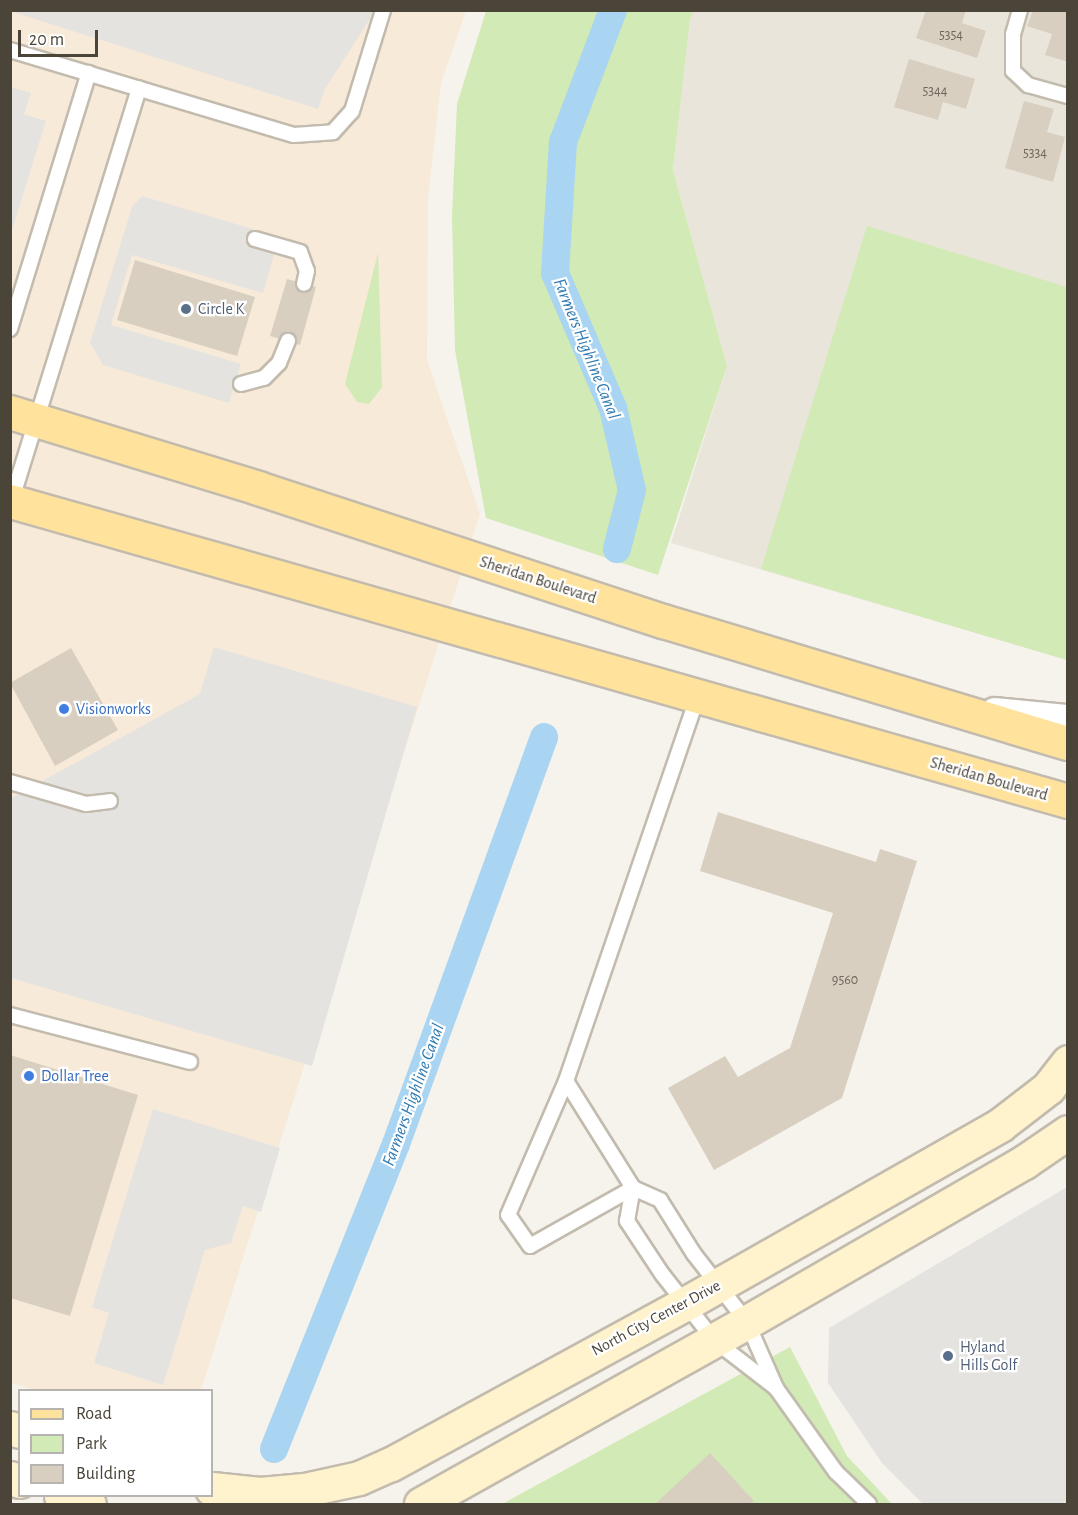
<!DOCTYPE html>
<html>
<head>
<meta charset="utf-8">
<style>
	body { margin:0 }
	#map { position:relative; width:1078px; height:1515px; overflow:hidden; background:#f6f3ec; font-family:"Alegreya Sans",sans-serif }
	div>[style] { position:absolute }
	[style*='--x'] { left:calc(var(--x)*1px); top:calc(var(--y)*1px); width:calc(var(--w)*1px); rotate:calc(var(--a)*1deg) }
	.residential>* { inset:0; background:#eae5da }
	.commercial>* { inset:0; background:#f7ead8 }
	.green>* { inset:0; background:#d2eab5 }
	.parking>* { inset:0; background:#e5e3e0 }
	.canal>* { height:28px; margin:-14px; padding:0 14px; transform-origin:14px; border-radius:14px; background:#a9d4f2 }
	.building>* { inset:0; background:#d8cfc1 }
	.roads { filter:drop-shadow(2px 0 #c2bbae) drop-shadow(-2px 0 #c2bbae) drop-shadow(0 2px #c2bbae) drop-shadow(0 -2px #c2bbae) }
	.lane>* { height:14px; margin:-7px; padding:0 7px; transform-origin:7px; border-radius:7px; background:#fff }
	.street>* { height:28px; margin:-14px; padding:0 14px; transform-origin:14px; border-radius:14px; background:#fff }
	.secondary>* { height:33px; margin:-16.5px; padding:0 16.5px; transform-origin:16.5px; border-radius:16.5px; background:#fff3cd }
	.primary>* { height:33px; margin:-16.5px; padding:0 16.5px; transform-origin:16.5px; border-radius:16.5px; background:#ffe39c }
	.dots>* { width:16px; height:16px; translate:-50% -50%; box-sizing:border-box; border:3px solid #fff; border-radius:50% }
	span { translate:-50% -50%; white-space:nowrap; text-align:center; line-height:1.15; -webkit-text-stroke:4.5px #fff; paint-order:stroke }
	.number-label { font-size:14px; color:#6e675b }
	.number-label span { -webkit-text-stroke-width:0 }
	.service-label { font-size:16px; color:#4e5e75 }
	.left { translate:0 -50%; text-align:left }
	.street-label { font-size:16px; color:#4b4439 }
	.shop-label { font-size:16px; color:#366cbe }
	.water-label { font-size:18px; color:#2e7ab2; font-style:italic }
	.frame { position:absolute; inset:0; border:12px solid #4b4439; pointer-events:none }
	.legend { position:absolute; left:18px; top:1389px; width:195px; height:108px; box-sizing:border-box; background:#fff; border:2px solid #b7b4b0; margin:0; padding:8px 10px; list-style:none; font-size:18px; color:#4b4439 }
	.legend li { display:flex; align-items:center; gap:12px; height:30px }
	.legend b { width:30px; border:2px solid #b7b4b0 }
	.scale { position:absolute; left:18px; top:30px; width:80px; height:27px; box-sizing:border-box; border:3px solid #4b4439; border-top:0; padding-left:8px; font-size:18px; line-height:21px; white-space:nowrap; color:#4b4439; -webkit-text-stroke:4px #fff; paint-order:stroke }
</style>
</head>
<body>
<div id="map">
	<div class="residential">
		<i style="clip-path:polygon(694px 11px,1067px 11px,1067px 660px,671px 543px,727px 366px,673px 170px,690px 19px)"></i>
	</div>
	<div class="commercial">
		<i style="clip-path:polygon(10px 11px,466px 11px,441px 83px,428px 198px,427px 360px,480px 514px,201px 1390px,36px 1390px,11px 1383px)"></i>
	</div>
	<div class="green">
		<i style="clip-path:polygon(486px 11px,694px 11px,690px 19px,673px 170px,727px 366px,658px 575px,486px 518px,455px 350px,452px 216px,457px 104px)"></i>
		<i style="clip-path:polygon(867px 226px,1067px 287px,1067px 660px,761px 569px)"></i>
		<i style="clip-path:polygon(378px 253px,382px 387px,369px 404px,357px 402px,345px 384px)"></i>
		<i style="clip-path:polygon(790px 1347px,847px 1456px,892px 1504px,502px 1504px)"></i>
	</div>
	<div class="parking">
		<i style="clip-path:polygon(10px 11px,11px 10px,375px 11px,325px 89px,318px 109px)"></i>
		<i style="clip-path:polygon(10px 87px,31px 93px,24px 114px,46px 121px,12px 230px)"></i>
		<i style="clip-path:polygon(142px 196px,279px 237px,263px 293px,132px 255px,111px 325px,241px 364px,229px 403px,103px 365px,90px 343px,132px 207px)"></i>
		<i style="clip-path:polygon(214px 647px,417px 707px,312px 1066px,11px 978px,10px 799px,200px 694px)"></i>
		<i style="clip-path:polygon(153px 1109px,280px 1148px,261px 1212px,243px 1206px,231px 1243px,205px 1250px,163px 1385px,94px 1363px,109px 1313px,92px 1307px)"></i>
		<i style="clip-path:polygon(1067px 1187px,1067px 1504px,923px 1504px,882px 1463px,828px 1383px,829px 1328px)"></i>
	</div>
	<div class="canal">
		<i style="--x:613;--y:10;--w:141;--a:110.7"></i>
		<i style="--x:563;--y:142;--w:131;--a:93.5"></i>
		<i style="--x:555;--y:273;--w:147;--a:66.8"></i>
		<i style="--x:613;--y:408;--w:84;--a:77"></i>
		<i style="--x:632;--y:490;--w:61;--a:104.3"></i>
		<i style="--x:274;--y:1449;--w:328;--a:-68.2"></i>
		<i style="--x:396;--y:1144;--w:433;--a:-70"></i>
	</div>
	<div class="building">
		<i style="clip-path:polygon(926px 10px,966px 10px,962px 23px,986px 31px,977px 58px,916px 38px)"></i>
		<i style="clip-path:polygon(1033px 10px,1068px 10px,1068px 62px,1045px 55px,1052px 34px,1027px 26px)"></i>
		<i style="clip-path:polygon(909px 59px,975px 79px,966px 109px,943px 102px,938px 120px,894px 107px)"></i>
		<i style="clip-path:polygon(1024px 101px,1054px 109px,1047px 132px,1065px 137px,1053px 182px,1005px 168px)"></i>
		<i style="clip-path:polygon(135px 260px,255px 297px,237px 356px,117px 320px)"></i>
		<i style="clip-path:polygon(287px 279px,316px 287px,300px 345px,270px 336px)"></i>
		<i style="clip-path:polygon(71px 648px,118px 730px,55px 766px,10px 683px)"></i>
		<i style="clip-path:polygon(718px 812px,876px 862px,880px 849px,917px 861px,842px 1098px,714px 1170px,668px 1088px,725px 1056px,738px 1077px,790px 1048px,833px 913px,700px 871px)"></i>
		<i style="clip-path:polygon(10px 1055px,138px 1095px,70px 1316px,10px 1298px)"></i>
		<i style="clip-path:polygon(710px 1453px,754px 1501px,750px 1504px,655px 1504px)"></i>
	</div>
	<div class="roads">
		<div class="lane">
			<i style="--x:1020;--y:10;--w:25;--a:106"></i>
			<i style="--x:1013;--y:34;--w:37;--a:90"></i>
			<i style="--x:1013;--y:71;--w:21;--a:43"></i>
			<i style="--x:1028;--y:85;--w:41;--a:15.4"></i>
			<i style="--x:10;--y:50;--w:296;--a:16.7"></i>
			<i style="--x:294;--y:135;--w:39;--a:-4"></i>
			<i style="--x:333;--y:132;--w:28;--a:-48"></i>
			<i style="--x:352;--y:111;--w:106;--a:-72.9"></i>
			<i style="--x:255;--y:239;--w:47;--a:16.1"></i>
			<i style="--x:300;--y:252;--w:20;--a:70"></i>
			<i style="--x:307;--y:271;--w:13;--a:103"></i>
			<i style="--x:10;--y:329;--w:268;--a:-72.9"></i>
			<i style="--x:241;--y:384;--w:24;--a:-15"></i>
			<i style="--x:264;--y:378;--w:21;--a:-45"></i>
			<i style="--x:279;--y:363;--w:24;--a:-68"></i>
			<i style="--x:11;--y:502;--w:433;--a:-72.8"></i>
			<i style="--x:10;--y:782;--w:79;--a:16.1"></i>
			<i style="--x:86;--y:804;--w:24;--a:-7"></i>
			<i style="--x:10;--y:1015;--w:186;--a:14.6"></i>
			<i style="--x:566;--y:1081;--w:126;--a:57.9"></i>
			<i style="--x:633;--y:1188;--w:118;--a:150.6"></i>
			<i style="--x:530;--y:1246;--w:38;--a:-125"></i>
			<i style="--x:508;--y:1215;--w:146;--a:-66.6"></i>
			<i style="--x:566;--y:1081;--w:407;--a:-71.1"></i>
			<i style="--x:776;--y:1388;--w:77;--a:-142.4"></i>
			<i style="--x:715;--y:1341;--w:85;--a:-128.3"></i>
			<i style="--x:662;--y:1274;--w:64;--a:-123.4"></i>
			<i style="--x:627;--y:1221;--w:34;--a:-80"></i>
			<i style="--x:633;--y:1188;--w:30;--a:24"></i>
			<i style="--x:660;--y:1200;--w:64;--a:57.8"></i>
			<i style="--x:694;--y:1254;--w:86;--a:52.1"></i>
			<i style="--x:747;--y:1322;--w:72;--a:66.3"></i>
			<i style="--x:776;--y:1388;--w:103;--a:54.5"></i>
			<i style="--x:836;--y:1472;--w:46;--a:44.1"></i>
		</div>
		<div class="street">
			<i style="--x:995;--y:712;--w:73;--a:5.5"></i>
		</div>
		<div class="secondary">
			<i style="--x:10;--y:1428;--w:10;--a:17"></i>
			<i style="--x:10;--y:1478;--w:10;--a:17"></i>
			<i style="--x:212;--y:1489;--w:48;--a:5.9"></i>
			<i style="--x:260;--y:1494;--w:44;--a:-5.2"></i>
			<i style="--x:304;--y:1490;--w:56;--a:-12.3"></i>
			<i style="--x:359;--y:1478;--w:35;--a:-24"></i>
			<i style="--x:391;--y:1464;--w:335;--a:-28.6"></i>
			<i style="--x:685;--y:1304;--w:362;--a:-29.6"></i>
			<i style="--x:1000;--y:1125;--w:61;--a:-37.6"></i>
			<i style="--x:1048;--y:1088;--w:33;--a:-52"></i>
			<i style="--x:61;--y:1496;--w:29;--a:16"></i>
			<i style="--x:421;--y:1504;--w:373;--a:-29.2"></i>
			<i style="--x:747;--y:1322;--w:320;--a:-30"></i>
			<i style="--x:1024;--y:1162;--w:53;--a:-34.3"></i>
		</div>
		<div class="primary">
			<i style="--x:10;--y:412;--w:259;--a:17"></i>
			<i style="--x:258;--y:488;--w:426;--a:18.2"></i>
			<i style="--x:663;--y:621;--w:423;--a:16.8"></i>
			<i style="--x:10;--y:501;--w:1100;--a:15.83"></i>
		</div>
	</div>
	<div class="dots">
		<i style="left:186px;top:309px;background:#5c6f8a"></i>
		<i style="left:64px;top:709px;background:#3f7fe0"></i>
		<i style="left:29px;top:1076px;background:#3f7fe0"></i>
		<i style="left:948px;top:1356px;background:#5c6f8a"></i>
	</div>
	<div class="number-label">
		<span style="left:951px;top:35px">5354</span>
		<span style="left:935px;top:91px">5344</span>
		<span style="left:1035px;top:153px">5334</span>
		<span style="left:845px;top:980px">9560</span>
	</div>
	<div class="service-label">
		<span class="left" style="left:198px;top:309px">Circle K</span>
		<span class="left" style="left:960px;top:1356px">Hyland<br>Hills Golf</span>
	</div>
	<div class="street-label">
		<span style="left:538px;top:580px;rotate:18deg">Sheridan Boulevard</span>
		<span style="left:989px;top:779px;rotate:16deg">Sheridan Boulevard</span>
		<span style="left:656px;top:1318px;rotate:-28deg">North City Center Drive</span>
	</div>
	<div class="shop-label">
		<span class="left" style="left:76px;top:709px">Visionworks</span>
		<span class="left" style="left:41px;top:1076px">Dollar Tree</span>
	</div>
	<div class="water-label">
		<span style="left:586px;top:349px;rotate:68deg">Farmers Highline Canal</span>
		<span style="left:414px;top:1095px;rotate:-70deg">Farmers Highline Canal</span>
	</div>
	<div class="frame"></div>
	<ul class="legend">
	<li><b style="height:8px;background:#ffe39c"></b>Road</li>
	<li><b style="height:16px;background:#d2eab5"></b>Park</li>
	<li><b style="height:16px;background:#d8cfc1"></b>Building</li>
	</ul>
	<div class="scale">20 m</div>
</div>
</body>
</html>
